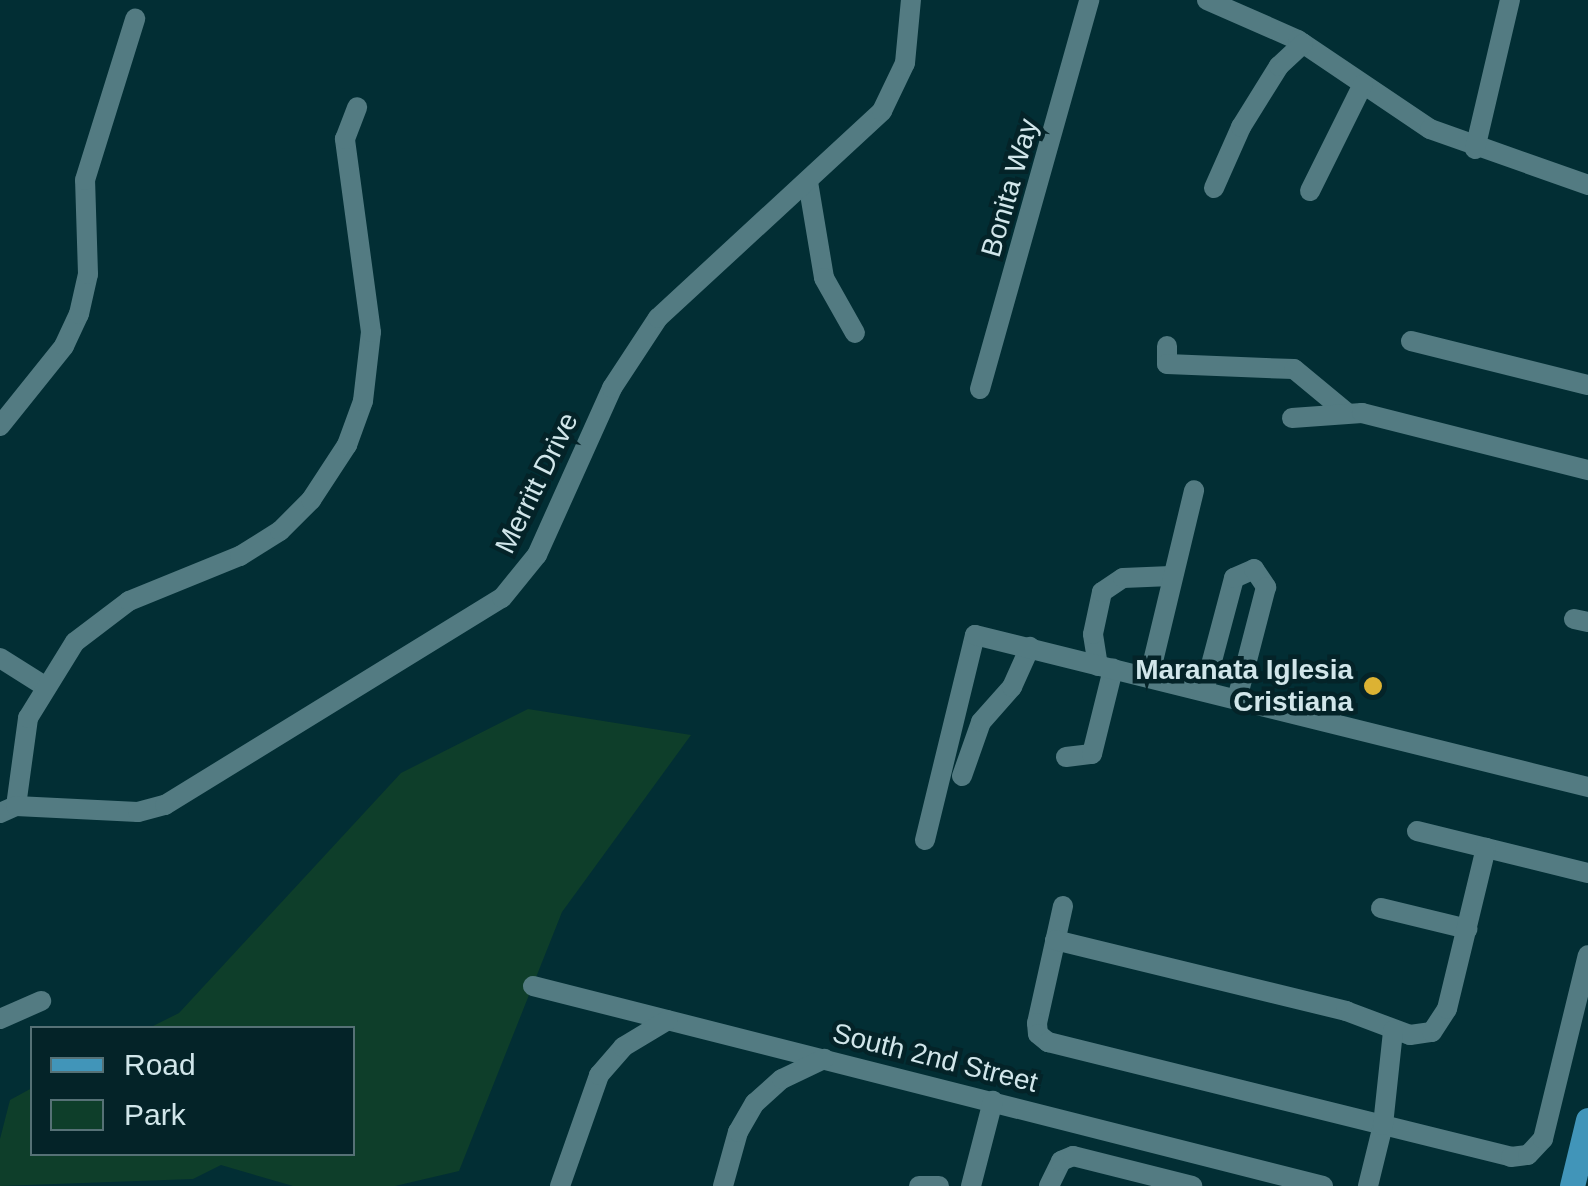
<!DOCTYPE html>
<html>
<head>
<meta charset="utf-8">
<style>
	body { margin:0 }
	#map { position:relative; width:1588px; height:1186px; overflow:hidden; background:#022e34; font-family:Arial,sans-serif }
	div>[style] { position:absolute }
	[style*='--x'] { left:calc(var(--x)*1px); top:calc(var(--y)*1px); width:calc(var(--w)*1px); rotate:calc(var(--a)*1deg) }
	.green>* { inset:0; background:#0e3e2a }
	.minor>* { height:20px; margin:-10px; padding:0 10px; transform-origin:10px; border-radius:10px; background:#537b82 }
	.major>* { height:25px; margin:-12.5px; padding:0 12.5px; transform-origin:12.5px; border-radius:12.5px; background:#4195b9 }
	.dots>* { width:28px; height:28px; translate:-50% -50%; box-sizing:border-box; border:5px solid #042328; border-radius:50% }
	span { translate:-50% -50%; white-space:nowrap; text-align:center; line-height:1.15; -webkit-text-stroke:9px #042328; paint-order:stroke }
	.street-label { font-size:28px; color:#d1e6ea }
	.poi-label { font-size:28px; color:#d1e6ea; font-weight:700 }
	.right { translate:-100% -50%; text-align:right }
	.legend { position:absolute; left:30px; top:1026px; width:325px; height:130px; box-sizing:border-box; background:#042328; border:2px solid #567176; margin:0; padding:12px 18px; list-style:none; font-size:30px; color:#d1e6ea }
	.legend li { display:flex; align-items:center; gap:20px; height:50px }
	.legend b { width:50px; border:2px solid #567176 }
</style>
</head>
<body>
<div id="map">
	<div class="green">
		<i style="clip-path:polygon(528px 709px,691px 735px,562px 912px,459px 1171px,395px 1186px,293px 1186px,221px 1165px,193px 1179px,0 1186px,0 1139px,10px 1100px,32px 1088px,32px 1154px,352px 1154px,352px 1028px,149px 1028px,179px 1013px,401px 773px)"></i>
	</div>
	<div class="minor">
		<i style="--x:1207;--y:0;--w:99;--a:23.7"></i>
		<i style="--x:1298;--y:40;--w:159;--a:34"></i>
		<i style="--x:1430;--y:129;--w:168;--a:19.5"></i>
		<i style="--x:1475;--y:149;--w:153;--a:-76.8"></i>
		<i style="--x:808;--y:182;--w:97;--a:80.5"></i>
		<i style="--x:824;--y:278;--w:63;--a:60.6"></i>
		<i style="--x:1214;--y:188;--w:67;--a:-66.1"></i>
		<i style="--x:1241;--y:127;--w:72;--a:-58.1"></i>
		<i style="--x:1279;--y:66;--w:33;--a:-43"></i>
		<i style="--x:1310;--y:191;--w:119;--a:-63.6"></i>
		<i style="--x:1411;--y:341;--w:182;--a:14"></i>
		<i style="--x:1167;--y:346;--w:18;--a:90"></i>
		<i style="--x:1167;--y:364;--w:127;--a:2.3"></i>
		<i style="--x:1294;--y:369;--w:67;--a:39.6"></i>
		<i style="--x:980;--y:389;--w:404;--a:-74.3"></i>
		<i style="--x:1292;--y:418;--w:70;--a:-4.1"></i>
		<i style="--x:1362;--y:413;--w:233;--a:14.2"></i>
		<i style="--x:0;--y:426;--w:102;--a:-51.3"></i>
		<i style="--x:64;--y:346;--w:35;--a:-65"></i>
		<i style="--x:79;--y:314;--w:41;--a:-77.3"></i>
		<i style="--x:88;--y:274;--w:94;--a:-91.8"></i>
		<i style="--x:85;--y:180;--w:169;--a:-72.7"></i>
		<i style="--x:1574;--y:619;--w:14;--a:12"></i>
		<i style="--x:0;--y:658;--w:54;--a:32.2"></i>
		<i style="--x:1098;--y:666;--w:32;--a:-99"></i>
		<i style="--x:1093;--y:634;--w:43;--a:-77.9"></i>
		<i style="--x:1102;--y:592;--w:25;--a:-34"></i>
		<i style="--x:1123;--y:578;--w:48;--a:-2.4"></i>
		<i style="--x:1149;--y:678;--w:193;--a:-76.5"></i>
		<i style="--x:1204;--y:691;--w:117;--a:-75.1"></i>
		<i style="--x:1234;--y:578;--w:22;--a:-24"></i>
		<i style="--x:1254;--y:569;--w:22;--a:56"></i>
		<i style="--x:1266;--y:587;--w:116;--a:104.5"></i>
		<i style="--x:1066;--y:757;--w:26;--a:-7"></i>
		<i style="--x:1092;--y:754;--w:88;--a:-76.1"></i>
		<i style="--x:962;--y:776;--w:57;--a:-70.6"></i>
		<i style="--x:981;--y:722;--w:47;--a:-48.5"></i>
		<i style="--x:1012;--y:687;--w:44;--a:-65.8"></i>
		<i style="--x:16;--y:806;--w:89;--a:-82.2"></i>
		<i style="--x:28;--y:718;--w:89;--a:-58.3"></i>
		<i style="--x:75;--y:642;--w:68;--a:-37.2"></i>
		<i style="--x:129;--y:601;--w:120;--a:-22.1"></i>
		<i style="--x:240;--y:556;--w:47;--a:-32"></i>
		<i style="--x:280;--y:531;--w:44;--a:-45"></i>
		<i style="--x:311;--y:500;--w:66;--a:-56.8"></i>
		<i style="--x:347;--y:445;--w:47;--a:-70"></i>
		<i style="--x:363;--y:401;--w:69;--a:-83.4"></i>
		<i style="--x:371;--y:332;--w:195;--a:-97.7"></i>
		<i style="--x:345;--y:139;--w:34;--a:-69"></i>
		<i style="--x:0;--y:813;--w:17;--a:-24"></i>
		<i style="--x:16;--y:806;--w:122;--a:2.8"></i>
		<i style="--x:138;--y:812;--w:28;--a:-15"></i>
		<i style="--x:165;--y:805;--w:395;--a:-31.6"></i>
		<i style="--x:502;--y:598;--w:55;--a:-50.9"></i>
		<i style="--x:537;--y:555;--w:183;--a:-65.8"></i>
		<i style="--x:612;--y:388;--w:84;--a:-56.7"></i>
		<i style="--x:658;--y:318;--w:305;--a:-42.7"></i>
		<i style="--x:882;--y:111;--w:53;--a:-64.4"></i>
		<i style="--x:905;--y:63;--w:63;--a:-84.6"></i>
		<i style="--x:1417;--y:831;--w:176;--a:13.8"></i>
		<i style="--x:925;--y:840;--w:211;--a:-76.3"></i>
		<i style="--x:975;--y:635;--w:632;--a:13.93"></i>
		<i style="--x:1063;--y:906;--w:120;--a:102.5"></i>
		<i style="--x:1037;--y:1023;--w:11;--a:85"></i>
		<i style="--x:1038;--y:1034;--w:13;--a:39"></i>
		<i style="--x:1048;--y:1042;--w:477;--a:13.9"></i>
		<i style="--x:1511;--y:1157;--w:17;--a:-7"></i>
		<i style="--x:1528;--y:1155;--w:22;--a:-47"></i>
		<i style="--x:1543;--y:1139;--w:189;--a:-76.3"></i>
		<i style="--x:1381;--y:908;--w:89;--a:13.7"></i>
		<i style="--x:1055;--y:940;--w:300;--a:13.7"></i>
		<i style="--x:1346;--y:1011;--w:68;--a:20.6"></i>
		<i style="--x:1410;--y:1035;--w:22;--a:-8"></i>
		<i style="--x:1432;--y:1032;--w:27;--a:-57"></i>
		<i style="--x:1447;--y:1009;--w:166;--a:-76.4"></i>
		<i style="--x:533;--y:986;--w:815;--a:14.21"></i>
		<i style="--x:0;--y:1019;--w:45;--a:-23.7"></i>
		<i style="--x:560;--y:1186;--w:118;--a:-70.6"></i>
		<i style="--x:599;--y:1075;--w:37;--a:-49"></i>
		<i style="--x:623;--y:1047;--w:52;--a:-31"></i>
		<i style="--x:723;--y:1186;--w:56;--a:-74.5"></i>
		<i style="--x:738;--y:1132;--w:34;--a:-60"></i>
		<i style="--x:755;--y:1103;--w:36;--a:-42"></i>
		<i style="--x:782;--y:1079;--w:47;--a:-25.5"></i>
		<i style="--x:919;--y:1186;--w:20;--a:0"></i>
		<i style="--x:971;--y:1186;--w:88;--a:-75.5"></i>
		<i style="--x:1049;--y:1186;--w:28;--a:-64"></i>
		<i style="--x:1061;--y:1161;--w:13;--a:-23"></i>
		<i style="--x:1073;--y:1156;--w:123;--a:14.1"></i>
		<i style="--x:1368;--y:1186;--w:63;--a:-76.2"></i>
		<i style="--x:1383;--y:1125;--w:95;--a:-83.9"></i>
	</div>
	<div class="major">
		<i style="--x:1572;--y:1186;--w:68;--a:-76.4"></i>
	</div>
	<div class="dots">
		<i style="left:1373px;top:686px;background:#dcb233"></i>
	</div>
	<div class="street-label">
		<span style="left:1010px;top:188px;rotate:-74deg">Bonita Way</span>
		<span style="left:537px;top:483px;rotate:-64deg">Merritt Drive</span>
		<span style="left:935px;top:1058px;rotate:14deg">South 2nd Street</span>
	</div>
	<div class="poi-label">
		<span class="right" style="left:1353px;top:686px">Maranata Iglesia<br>Cristiana</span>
	</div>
	<ul class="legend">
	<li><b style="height:12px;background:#4195b9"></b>Road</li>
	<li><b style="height:28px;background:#0e3e2a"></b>Park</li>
	</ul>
</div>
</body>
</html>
